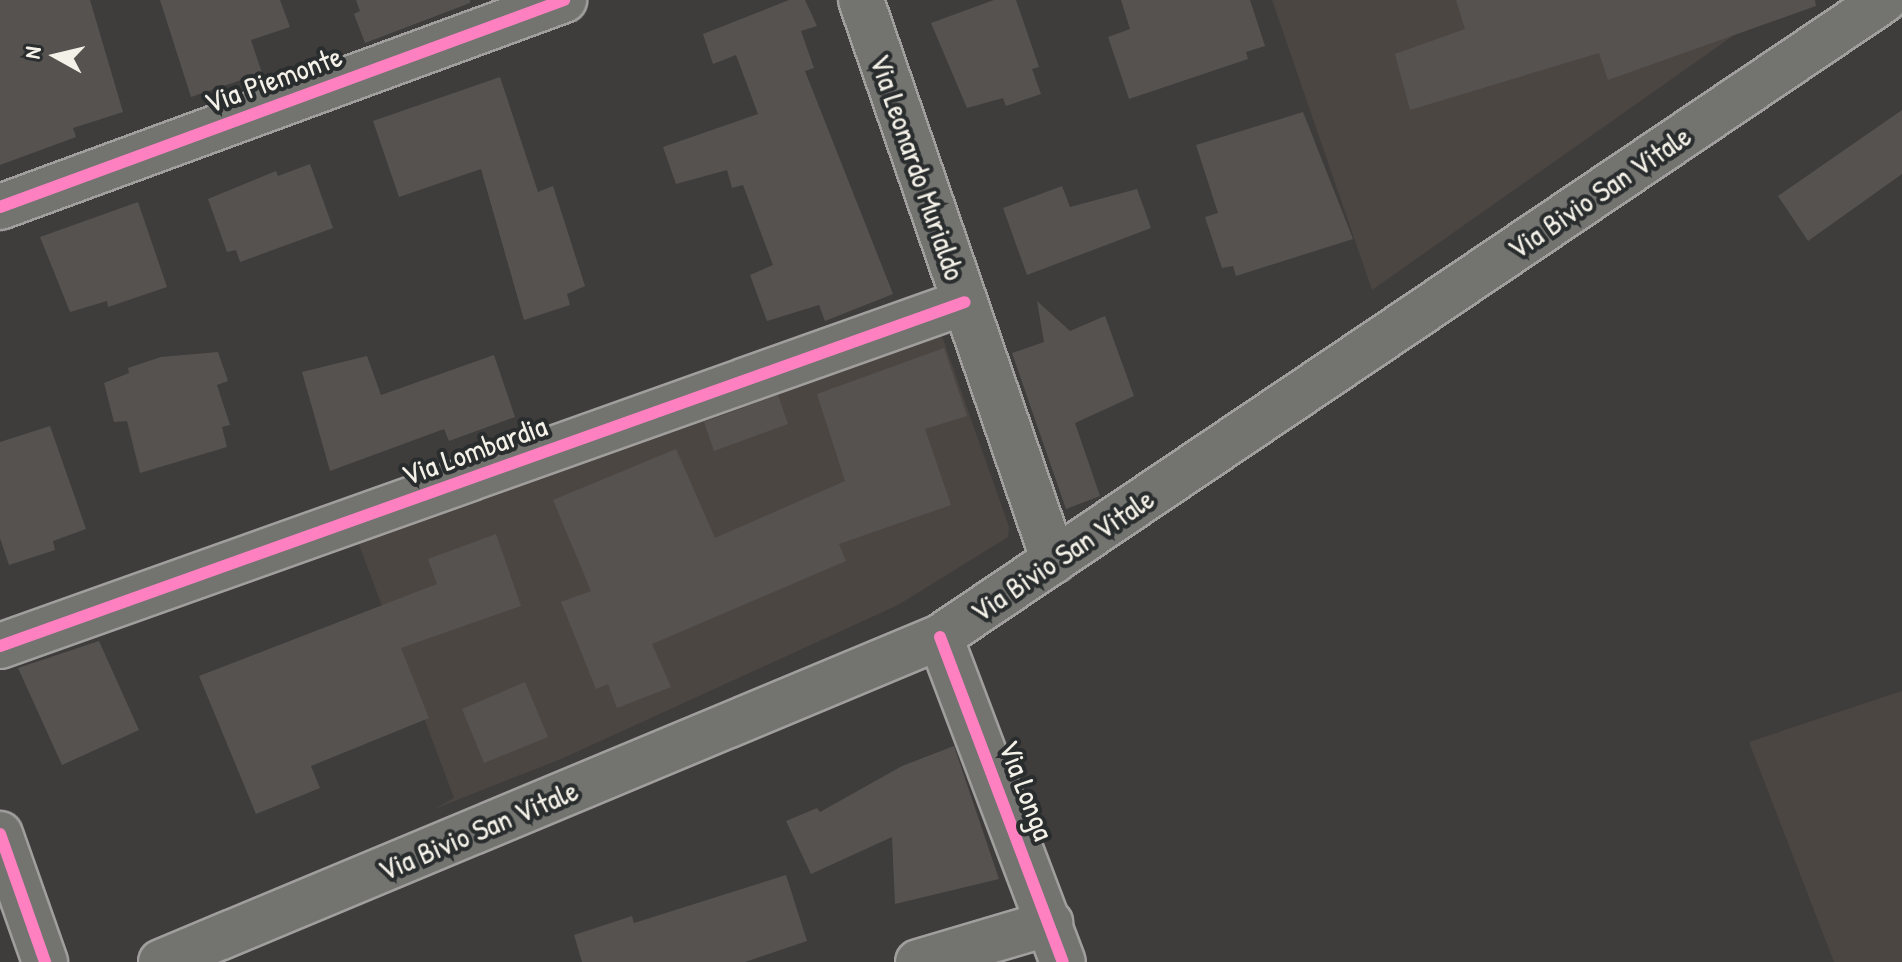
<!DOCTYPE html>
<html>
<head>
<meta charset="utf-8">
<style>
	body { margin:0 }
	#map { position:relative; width:1902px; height:962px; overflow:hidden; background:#3e3d3c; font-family:"Patrick Hand",sans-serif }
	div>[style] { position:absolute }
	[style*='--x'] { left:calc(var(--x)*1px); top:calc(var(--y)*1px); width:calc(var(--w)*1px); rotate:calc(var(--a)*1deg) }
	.built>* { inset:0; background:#4c4643 }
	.building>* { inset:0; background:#565250 }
	.roads { filter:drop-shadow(2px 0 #a09f9d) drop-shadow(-2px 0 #a09f9d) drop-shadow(0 2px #a09f9d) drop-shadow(0 -2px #a09f9d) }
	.minor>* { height:44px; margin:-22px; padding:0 22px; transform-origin:22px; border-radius:22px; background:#737370 }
	.major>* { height:44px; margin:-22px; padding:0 22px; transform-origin:22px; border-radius:22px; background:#737370 }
	.cycleway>* { height:12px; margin:-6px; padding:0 6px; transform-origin:6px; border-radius:6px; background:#ff80c0 }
	span { translate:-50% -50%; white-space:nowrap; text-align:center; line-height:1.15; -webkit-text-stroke:8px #2a2d2e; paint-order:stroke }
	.street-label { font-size:30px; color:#f4f1e8 }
	.north { position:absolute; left:16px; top:16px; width:80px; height:80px; -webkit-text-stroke:6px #2a2d2e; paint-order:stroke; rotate:278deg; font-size:22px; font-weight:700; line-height:32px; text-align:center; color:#f4f1e8 }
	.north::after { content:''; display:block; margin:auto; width:28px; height:36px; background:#f4f1e8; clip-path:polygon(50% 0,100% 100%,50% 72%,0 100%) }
</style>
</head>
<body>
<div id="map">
	<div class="built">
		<i style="clip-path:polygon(1272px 0,1784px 0,1372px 290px)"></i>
		<i style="clip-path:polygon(937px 322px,1009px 527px,1008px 537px,898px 605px,561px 759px,434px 809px,454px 798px,352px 526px)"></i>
		<i style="clip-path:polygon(1902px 691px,1902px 962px,1834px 962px,1749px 742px)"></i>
	</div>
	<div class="building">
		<i style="clip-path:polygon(0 0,90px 0,123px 112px,73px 128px,76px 137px,0 165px)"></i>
		<i style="clip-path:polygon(160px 0,280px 0,290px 27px,251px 40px,262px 73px,191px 97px)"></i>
		<i style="clip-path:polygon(356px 0,470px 0,470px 3px,365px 43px,354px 14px,360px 11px)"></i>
		<i style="clip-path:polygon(789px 0,805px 0,817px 26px,801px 31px,814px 68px,805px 71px,893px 294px,825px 321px,819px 305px,767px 321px,750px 275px,773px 265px,743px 185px,732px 188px,727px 170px,676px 184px,663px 147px,758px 114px,736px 55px,713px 64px,703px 34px)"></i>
		<i style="clip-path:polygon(994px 0,1016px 0,1039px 67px,1032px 69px,1041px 94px,1006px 106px,1003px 98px,967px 108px,931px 23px)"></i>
		<i style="clip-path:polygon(1121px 0,1250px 0,1265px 46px,1246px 52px,1248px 59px,1129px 99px,1108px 37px,1130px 29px)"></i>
		<i style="clip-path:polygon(1456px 0,1815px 0,1816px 6px,1608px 80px,1599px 53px,1410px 110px,1395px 54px,1465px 29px)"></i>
		<i style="clip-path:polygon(500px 77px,538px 192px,553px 186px,585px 286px,567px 294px,570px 305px,524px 320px,481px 169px,399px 197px,373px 121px)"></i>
		<i style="clip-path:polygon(1902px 110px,1902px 174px,1808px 241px,1778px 196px)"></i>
		<i style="clip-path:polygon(1303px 112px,1353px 239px,1236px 276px,1233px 266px,1222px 268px,1205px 217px,1218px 213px,1196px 145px)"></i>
		<i style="clip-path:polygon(310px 164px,333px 228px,240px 262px,236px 250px,227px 252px,208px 199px,276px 171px,278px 176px)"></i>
		<i style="clip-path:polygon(1062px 186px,1070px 207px,1137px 189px,1151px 228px,1027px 275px,1003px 208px)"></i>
		<i style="clip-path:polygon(138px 202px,167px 287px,108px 307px,107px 301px,70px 312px,40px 237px)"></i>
		<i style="clip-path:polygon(1037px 301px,1070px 331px,1105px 316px,1134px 396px,1075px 423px,1100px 496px,1066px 509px,1012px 353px,1044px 342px)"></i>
		<i style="clip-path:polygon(944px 348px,967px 416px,925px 429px,951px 505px,839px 544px,846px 561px,652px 644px,671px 687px,617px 708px,608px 684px,596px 689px,561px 602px,591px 591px,553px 500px,676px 449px,715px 538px,845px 481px,817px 394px)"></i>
		<i style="clip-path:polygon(218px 352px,228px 381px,217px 385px,230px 425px,222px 427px,227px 447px,140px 473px,127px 421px,114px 422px,104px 383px,129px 373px,128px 368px,161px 357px)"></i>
		<i style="clip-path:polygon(494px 355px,515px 417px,449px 441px,444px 429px,330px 471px,302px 372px,367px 356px,381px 395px)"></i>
		<i style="clip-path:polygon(778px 395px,788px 424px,714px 451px,704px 422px)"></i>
		<i style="clip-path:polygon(50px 426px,86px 529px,53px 541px,55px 550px,9px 565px,0 538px,0 442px)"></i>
		<i style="clip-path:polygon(496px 534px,521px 606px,401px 648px,429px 718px,311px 766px,320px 788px,256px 814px,199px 676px,437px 584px,428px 559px)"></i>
		<i style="clip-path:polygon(99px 641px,139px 730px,62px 765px,18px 668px)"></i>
		<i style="clip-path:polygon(525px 682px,548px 737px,484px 763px,462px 709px)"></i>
		<i style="clip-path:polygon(954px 746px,999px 879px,895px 904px,892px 837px,811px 874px,786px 821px,817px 808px,820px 812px,902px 766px)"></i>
		<i style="clip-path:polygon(786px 875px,807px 941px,745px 962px,582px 962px,574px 935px,632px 916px,634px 923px)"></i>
	</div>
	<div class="roads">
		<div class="minor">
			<i style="--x:861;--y:0;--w:593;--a:71.02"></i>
			<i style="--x:0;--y:207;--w:601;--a:-20.15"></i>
			<i style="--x:940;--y:637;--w:347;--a:69.3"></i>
			<i style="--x:0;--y:646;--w:1024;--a:-19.62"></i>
			<i style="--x:0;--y:834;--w:136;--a:70.6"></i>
			<i style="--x:918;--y:962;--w:138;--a:-16.5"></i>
		</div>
		<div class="major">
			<i style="--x:161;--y:962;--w:844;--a:-22.65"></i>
			<i style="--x:940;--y:637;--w:1139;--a:-34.01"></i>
		</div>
	</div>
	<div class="cycleway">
		<i style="--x:0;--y:207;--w:601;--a:-20.15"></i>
		<i style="--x:940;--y:637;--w:347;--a:69.3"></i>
		<i style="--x:0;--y:646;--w:1024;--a:-19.62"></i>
		<i style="--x:0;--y:834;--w:136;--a:70.6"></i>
	</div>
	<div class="street-label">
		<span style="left:273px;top:79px;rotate:-20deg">Via Piemonte</span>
		<span style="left:918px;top:167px;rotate:71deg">Via Leonardo Murialdo</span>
		<span style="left:1599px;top:192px;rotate:-34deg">Via Bivio San Vitale</span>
		<span style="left:474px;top:450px;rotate:-20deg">Via Lombardia</span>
		<span style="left:1062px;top:555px;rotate:-34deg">Via Bivio San Vitale</span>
		<span style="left:1027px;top:790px;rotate:69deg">Via Longa</span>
		<span style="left:478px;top:830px;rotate:-23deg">Via Bivio San Vitale</span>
	</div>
	<div class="north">N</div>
</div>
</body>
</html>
